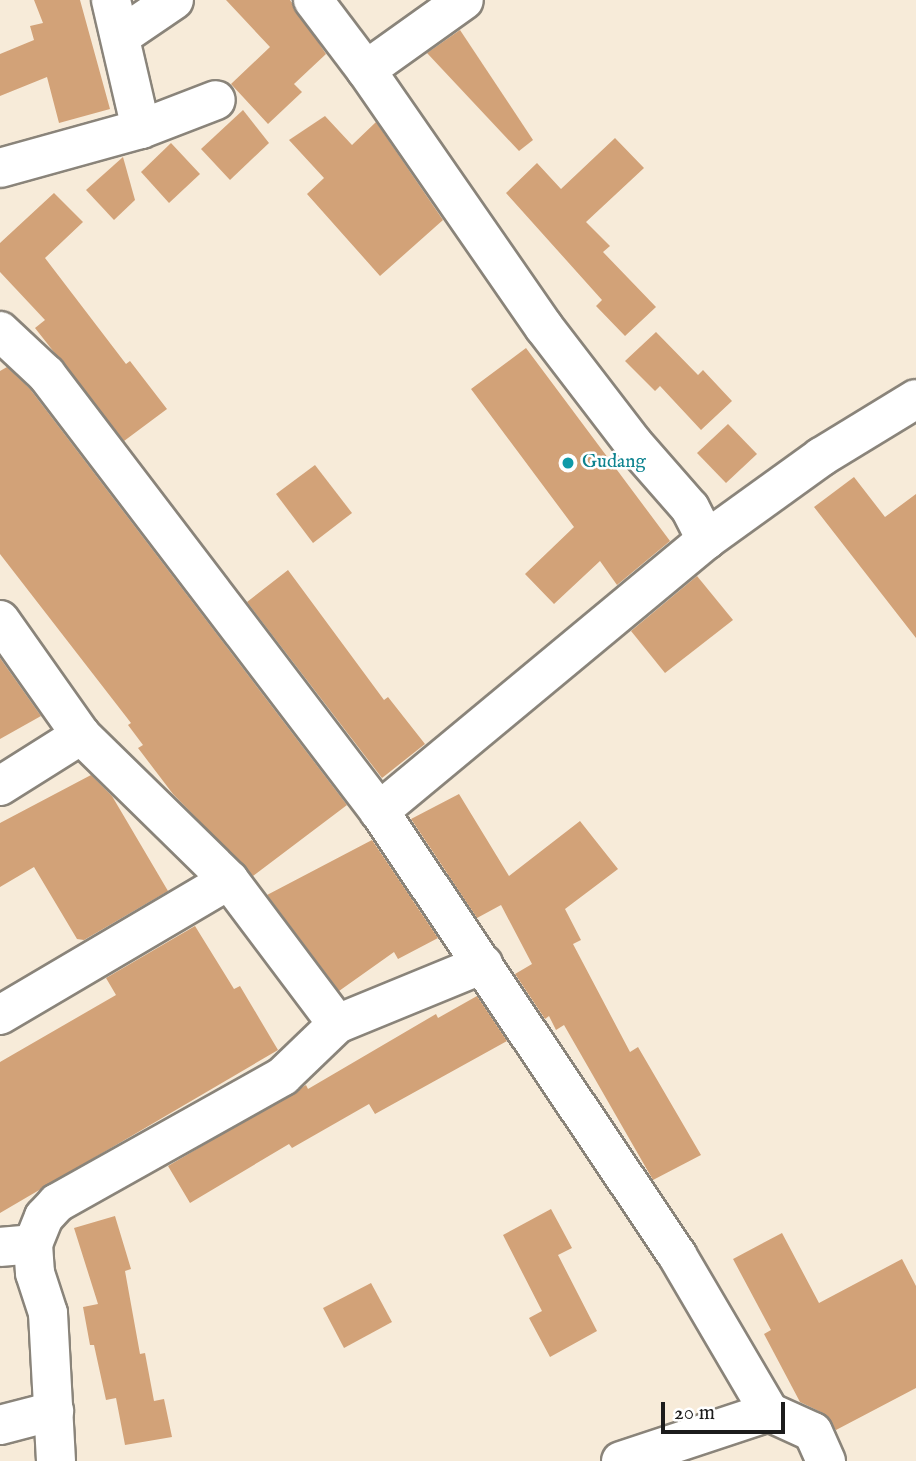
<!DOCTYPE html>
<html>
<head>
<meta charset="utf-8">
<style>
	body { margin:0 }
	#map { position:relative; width:916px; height:1461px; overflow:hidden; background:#f7ebd9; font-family:"IM FELL English",serif }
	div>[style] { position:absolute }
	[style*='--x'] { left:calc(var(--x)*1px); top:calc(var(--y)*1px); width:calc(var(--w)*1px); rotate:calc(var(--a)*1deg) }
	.building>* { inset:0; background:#d2a278 }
	.roads { filter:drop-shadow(2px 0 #8a847a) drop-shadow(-2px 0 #8a847a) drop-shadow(0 2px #8a847a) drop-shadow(0 -2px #8a847a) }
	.street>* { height:38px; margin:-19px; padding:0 19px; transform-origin:19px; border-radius:19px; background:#fff }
	.dots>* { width:19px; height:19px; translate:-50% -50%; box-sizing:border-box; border:4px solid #fff; border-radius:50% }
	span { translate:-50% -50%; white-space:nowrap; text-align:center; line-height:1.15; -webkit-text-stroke:5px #fff; paint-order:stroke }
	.culture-label { font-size:19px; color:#0d838f }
	.left { translate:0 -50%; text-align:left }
	.scale { position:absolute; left:661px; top:1402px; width:124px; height:32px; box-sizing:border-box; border:4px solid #1c1c1c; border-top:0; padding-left:9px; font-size:21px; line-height:24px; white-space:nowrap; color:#1c1c1c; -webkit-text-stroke:5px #fff; paint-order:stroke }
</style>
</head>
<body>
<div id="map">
	<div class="building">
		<i style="clip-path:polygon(34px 0,80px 0,110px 109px,59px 123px,47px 77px,0 96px,0 54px,34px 40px,30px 26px,43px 23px)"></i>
		<i style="clip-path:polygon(226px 0,290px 0,326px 54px,294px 84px,302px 92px,268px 124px,231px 84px,270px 47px)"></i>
		<i style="clip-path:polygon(460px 30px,533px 140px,519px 151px,427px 53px)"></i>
		<i style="clip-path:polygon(243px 110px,269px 143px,230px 180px,201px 149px)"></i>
		<i style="clip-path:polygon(325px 116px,352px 145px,376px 122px,443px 220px,380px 276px,307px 194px,324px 178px,289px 140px)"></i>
		<i style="clip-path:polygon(615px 138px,644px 168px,586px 222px,610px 246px,603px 252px,656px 307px,625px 336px,596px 306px,602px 300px,506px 193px,537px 163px,561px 189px)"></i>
		<i style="clip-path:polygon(171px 143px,200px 174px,169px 203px,141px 172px)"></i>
		<i style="clip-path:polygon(123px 157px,135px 200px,114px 220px,86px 190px)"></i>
		<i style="clip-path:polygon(54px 193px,83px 222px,45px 258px,126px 364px,130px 361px,167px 409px,124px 441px,35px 328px,45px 320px,0 272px,0 243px)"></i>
		<i style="clip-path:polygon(656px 332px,698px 375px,703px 370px,732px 401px,701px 430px,660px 386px,655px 391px,625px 361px)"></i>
		<i style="clip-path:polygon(526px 348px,670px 541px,617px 585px,600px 561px,554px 604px,525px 574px,574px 527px,471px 389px)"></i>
		<i style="clip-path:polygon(7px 367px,30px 389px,347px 805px,253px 876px,173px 794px,138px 748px,143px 745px,128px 725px,131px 723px,0 554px,0 371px)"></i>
		<i style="clip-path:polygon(728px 424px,757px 454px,726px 483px,697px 453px)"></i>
		<i style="clip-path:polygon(315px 465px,352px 513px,313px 543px,276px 494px)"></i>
		<i style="clip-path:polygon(854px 477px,885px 517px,916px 494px,916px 638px,814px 507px)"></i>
		<i style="clip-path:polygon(288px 570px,384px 700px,388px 697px,425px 744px,382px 778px,247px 602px)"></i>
		<i style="clip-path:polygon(697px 576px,733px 620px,665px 673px,631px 631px)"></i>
		<i style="clip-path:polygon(0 658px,41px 716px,0 739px)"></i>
		<i style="clip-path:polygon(91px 775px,112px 796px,168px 891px,84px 940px,77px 939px,34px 867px,0 887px,0 823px)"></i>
		<i style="clip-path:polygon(459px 794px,509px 876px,580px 821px,618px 869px,565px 909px,581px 940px,573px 944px,630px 1052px,638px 1047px,701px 1155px,653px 1180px,564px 1025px,556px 1030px,549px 1016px,545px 1019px,515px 974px,532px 964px,501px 905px,477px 918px,411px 819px)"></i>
		<i style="clip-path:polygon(372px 840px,438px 938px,398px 959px,394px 952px,339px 991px,267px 895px)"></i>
		<i style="clip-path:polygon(195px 926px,234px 989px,240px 986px,278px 1050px,0 1213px,0 1062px,116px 995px,106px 978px)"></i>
		<i style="clip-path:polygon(477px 996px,507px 1041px,375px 1114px,369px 1104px,292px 1148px,289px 1144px,190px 1203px,168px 1166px,306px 1085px,308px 1089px,436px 1014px,438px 1018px)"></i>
		<i style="clip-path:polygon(551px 1209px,572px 1248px,558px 1255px,597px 1331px,550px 1357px,529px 1318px,542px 1311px,503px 1235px)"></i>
		<i style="clip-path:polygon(115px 1216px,131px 1269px,125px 1271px,140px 1354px,145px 1353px,154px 1401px,164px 1399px,172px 1437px,125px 1445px,116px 1398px,106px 1400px,94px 1345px,90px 1345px,83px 1307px,98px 1304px,74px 1228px)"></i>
		<i style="clip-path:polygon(782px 1233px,819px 1303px,902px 1259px,916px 1286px,916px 1388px,836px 1430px,823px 1413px,800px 1402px,764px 1334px,771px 1330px,733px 1259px)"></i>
		<i style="clip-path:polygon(371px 1283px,392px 1322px,344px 1348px,323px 1308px)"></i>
	</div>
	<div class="roads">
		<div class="street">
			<i style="--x:313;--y:0;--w:88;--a:52.9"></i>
			<i style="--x:366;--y:70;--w:313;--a:55.3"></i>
			<i style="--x:544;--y:327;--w:146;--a:52.5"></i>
			<i style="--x:633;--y:443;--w:86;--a:48.8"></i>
			<i style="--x:690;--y:508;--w:36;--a:63"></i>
			<i style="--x:706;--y:540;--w:425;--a:140.3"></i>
			<i style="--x:121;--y:36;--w:64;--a:-34.2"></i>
			<i style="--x:366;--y:70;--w:120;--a:-35.5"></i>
			<i style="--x:141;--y:129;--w:80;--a:-21.1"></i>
			<i style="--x:0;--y:168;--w:146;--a:-15.5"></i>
			<i style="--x:141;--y:129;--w:132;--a:-103.1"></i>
			<i style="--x:0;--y:331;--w:63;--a:43.1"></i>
			<i style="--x:46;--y:374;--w:549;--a:52.69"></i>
			<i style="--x:379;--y:811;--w:535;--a:56.13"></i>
			<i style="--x:677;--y:1255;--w:182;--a:59.6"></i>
			<i style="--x:769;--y:1412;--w:48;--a:24.4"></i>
			<i style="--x:813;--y:1432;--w:32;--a:66"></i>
			<i style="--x:706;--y:540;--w:142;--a:-35.8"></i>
			<i style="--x:821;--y:457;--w:111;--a:-31.4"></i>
			<i style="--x:0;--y:620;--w:141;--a:54.8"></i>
			<i style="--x:81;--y:735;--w:207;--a:44.4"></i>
			<i style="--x:229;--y:880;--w:180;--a:53.1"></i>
			<i style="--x:337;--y:1024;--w:158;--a:-22.3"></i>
			<i style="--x:0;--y:786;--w:96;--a:-32.2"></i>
			<i style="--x:0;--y:1015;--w:266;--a:-30.5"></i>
			<i style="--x:0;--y:1247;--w:33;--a:-5"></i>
			<i style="--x:0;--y:1425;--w:56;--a:-14.5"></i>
			<i style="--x:56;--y:1461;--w:148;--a:-93.1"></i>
			<i style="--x:48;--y:1313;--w:42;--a:-108"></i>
			<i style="--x:35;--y:1273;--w:29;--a:-94"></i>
			<i style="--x:33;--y:1244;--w:29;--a:-68"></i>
			<i style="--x:44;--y:1217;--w:19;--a:-47"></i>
			<i style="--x:57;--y:1203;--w:259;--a:-29.3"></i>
			<i style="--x:283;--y:1076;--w:75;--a:-43.9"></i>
			<i style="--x:621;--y:1461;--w:156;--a:-18.3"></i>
		</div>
	</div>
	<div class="dots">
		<i style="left:568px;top:463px;background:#0f9aa8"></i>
	</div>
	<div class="culture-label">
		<span class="left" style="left:582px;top:463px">Gudang</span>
	</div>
	<div class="scale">20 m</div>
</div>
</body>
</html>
